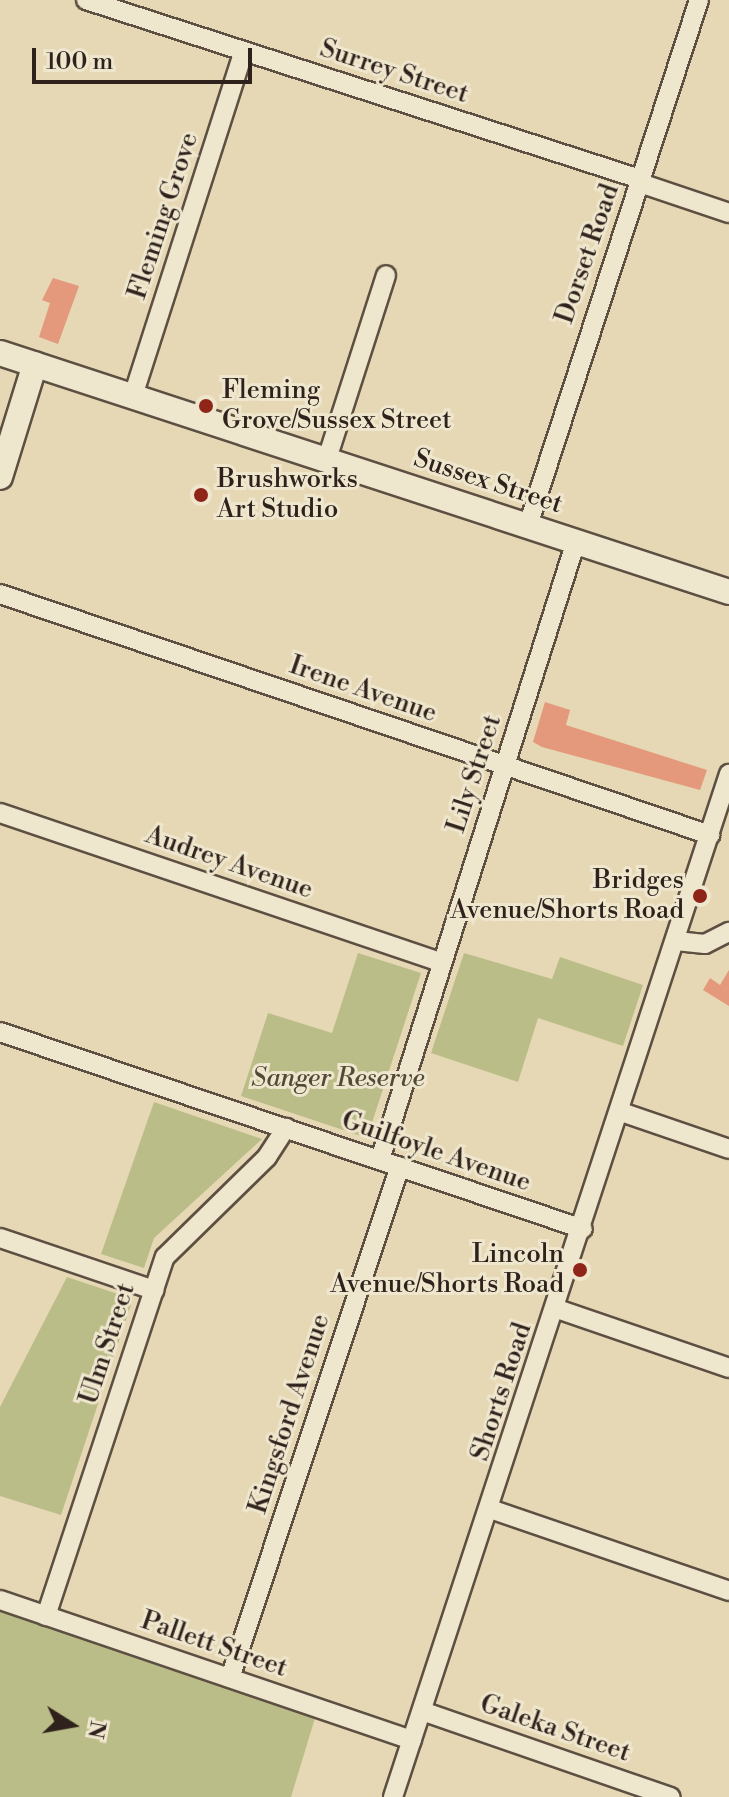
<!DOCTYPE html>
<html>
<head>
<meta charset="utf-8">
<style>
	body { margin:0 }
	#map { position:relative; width:729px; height:1797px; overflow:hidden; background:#e6d8b4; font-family:"Libre Bodoni",serif }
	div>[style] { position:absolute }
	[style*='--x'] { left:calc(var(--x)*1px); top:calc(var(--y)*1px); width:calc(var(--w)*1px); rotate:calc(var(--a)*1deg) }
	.green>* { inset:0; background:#bbbd89 }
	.building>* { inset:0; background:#e4987c }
	.roads { filter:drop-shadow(2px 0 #5d5042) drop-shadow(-2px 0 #5d5042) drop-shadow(0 2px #5d5042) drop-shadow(0 -2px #5d5042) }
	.street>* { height:18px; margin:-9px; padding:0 9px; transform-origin:9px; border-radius:9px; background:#efe6ce }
	.secondary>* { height:24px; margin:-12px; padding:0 12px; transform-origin:12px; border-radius:12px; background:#efe6ce }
	.dots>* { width:22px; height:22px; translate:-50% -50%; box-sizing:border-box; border:4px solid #efe6ce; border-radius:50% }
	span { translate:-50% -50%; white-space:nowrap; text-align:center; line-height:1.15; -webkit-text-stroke:6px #efe6ce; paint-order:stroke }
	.street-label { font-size:26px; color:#2f221c }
	.poi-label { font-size:26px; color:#2f221c }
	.left { translate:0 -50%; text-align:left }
	.right { translate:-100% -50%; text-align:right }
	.park-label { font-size:26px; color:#524937; font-style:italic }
	.north { position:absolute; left:32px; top:1685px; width:80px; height:80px; -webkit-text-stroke:6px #efe6ce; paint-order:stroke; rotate:101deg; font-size:22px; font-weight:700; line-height:32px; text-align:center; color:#2f221c }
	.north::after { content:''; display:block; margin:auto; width:28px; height:36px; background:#2f221c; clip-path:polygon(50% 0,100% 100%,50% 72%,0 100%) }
	.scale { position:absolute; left:32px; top:48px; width:220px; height:36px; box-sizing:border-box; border:4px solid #2f221c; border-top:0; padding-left:10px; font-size:24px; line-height:28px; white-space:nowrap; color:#2f221c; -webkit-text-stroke:6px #efe6ce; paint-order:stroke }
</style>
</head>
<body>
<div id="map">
	<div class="green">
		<i style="clip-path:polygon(358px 953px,421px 973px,367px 1138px,241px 1096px,268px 1013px,332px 1033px)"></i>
		<i style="clip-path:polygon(464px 953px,552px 979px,560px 957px,643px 985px,623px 1046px,538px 1018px,518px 1082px,431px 1053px)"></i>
		<i style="clip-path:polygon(154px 1102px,262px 1139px,154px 1238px,144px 1268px,101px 1254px)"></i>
		<i style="clip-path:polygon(67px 1277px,133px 1299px,61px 1515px,0 1496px,0 1407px)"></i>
		<i style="clip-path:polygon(0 1611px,315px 1718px,291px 1797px,0 1797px)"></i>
	</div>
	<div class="building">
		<i style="clip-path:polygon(53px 278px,79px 286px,58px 344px,39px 337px,50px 303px,42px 300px)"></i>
		<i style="clip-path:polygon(545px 702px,570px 710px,566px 725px,707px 770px,700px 790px,542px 747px,533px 742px)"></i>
		<i style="clip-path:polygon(729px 970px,729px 1006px,703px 990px,710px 978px,720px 985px)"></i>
	</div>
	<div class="roads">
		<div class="street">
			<i style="--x:86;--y:0;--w:582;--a:17.91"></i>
			<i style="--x:640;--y:183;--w:94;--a:18.6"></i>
			<i style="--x:133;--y:396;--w:362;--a:-72.2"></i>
			<i style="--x:327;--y:459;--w:193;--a:-72.2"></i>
			<i style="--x:528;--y:525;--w:552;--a:-71.96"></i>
			<i style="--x:0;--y:594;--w:750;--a:18.75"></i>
			<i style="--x:0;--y:813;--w:465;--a:18.7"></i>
			<i style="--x:676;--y:941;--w:29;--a:6"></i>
			<i style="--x:705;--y:944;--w:27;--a:-27"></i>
			<i style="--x:0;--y:1032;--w:615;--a:18.67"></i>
			<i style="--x:621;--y:1112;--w:114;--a:18.9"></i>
			<i style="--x:380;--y:1160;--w:649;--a:-72.43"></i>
			<i style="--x:0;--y:1238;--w:163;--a:18.7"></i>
			<i style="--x:557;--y:1309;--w:182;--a:18.9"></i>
			<i style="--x:490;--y:1509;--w:253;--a:18.9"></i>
			<i style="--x:0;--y:1600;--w:435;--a:18.8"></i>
			<i style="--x:46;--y:1616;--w:378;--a:-71.7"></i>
			<i style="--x:165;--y:1257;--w:143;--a:-44.4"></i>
			<i style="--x:267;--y:1157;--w:35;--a:-57"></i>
			<i style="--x:230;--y:1678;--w:539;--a:-71.63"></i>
			<i style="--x:422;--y:1711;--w:263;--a:19.1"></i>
			<i style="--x:393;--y:1797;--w:1077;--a:-71.82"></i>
		</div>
		<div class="secondary">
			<i style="--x:0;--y:353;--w:767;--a:18.15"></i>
			<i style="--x:0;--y:477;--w:118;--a:-72.8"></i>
		</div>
	</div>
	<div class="dots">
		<i style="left:206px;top:406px;background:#8f2418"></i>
		<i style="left:201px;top:495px;background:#8f2418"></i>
		<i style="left:700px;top:896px;background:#8f2418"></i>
		<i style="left:580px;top:1270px;background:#8f2418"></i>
	</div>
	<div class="street-label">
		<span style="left:394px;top:72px;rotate:18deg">Surrey Street</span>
		<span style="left:164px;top:216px;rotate:-72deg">Fleming Grove</span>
		<span style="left:588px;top:254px;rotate:-71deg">Dorset Road</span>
		<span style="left:488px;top:482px;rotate:18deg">Sussex Street</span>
		<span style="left:363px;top:690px;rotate:19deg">Irene Avenue</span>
		<span style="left:475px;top:774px;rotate:-72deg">Lily Street</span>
		<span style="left:229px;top:863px;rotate:19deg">Audrey Avenue</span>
		<span style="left:436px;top:1152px;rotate:19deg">Guilfoyle Avenue</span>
		<span style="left:108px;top:1344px;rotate:-72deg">Ulm Street</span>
		<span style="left:502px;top:1392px;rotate:-72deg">Shorts Road</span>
		<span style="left:290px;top:1414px;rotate:-72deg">Kingsford Avenue</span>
		<span style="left:214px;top:1645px;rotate:19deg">Pallett Street</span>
		<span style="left:555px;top:1729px;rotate:19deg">Galeka Street</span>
	</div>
	<div class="poi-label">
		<span class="left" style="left:222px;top:406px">Fleming<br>Grove/Sussex Street</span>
		<span class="left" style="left:217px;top:495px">Brushworks<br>Art Studio</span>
		<span class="right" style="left:684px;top:896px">Bridges<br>Avenue/Shorts Road</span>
		<span class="right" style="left:564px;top:1270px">Lincoln<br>Avenue/Shorts Road</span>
	</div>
	<div class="park-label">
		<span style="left:338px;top:1079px">Sanger Reserve</span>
	</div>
	<div class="north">N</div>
	<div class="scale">100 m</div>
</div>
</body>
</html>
